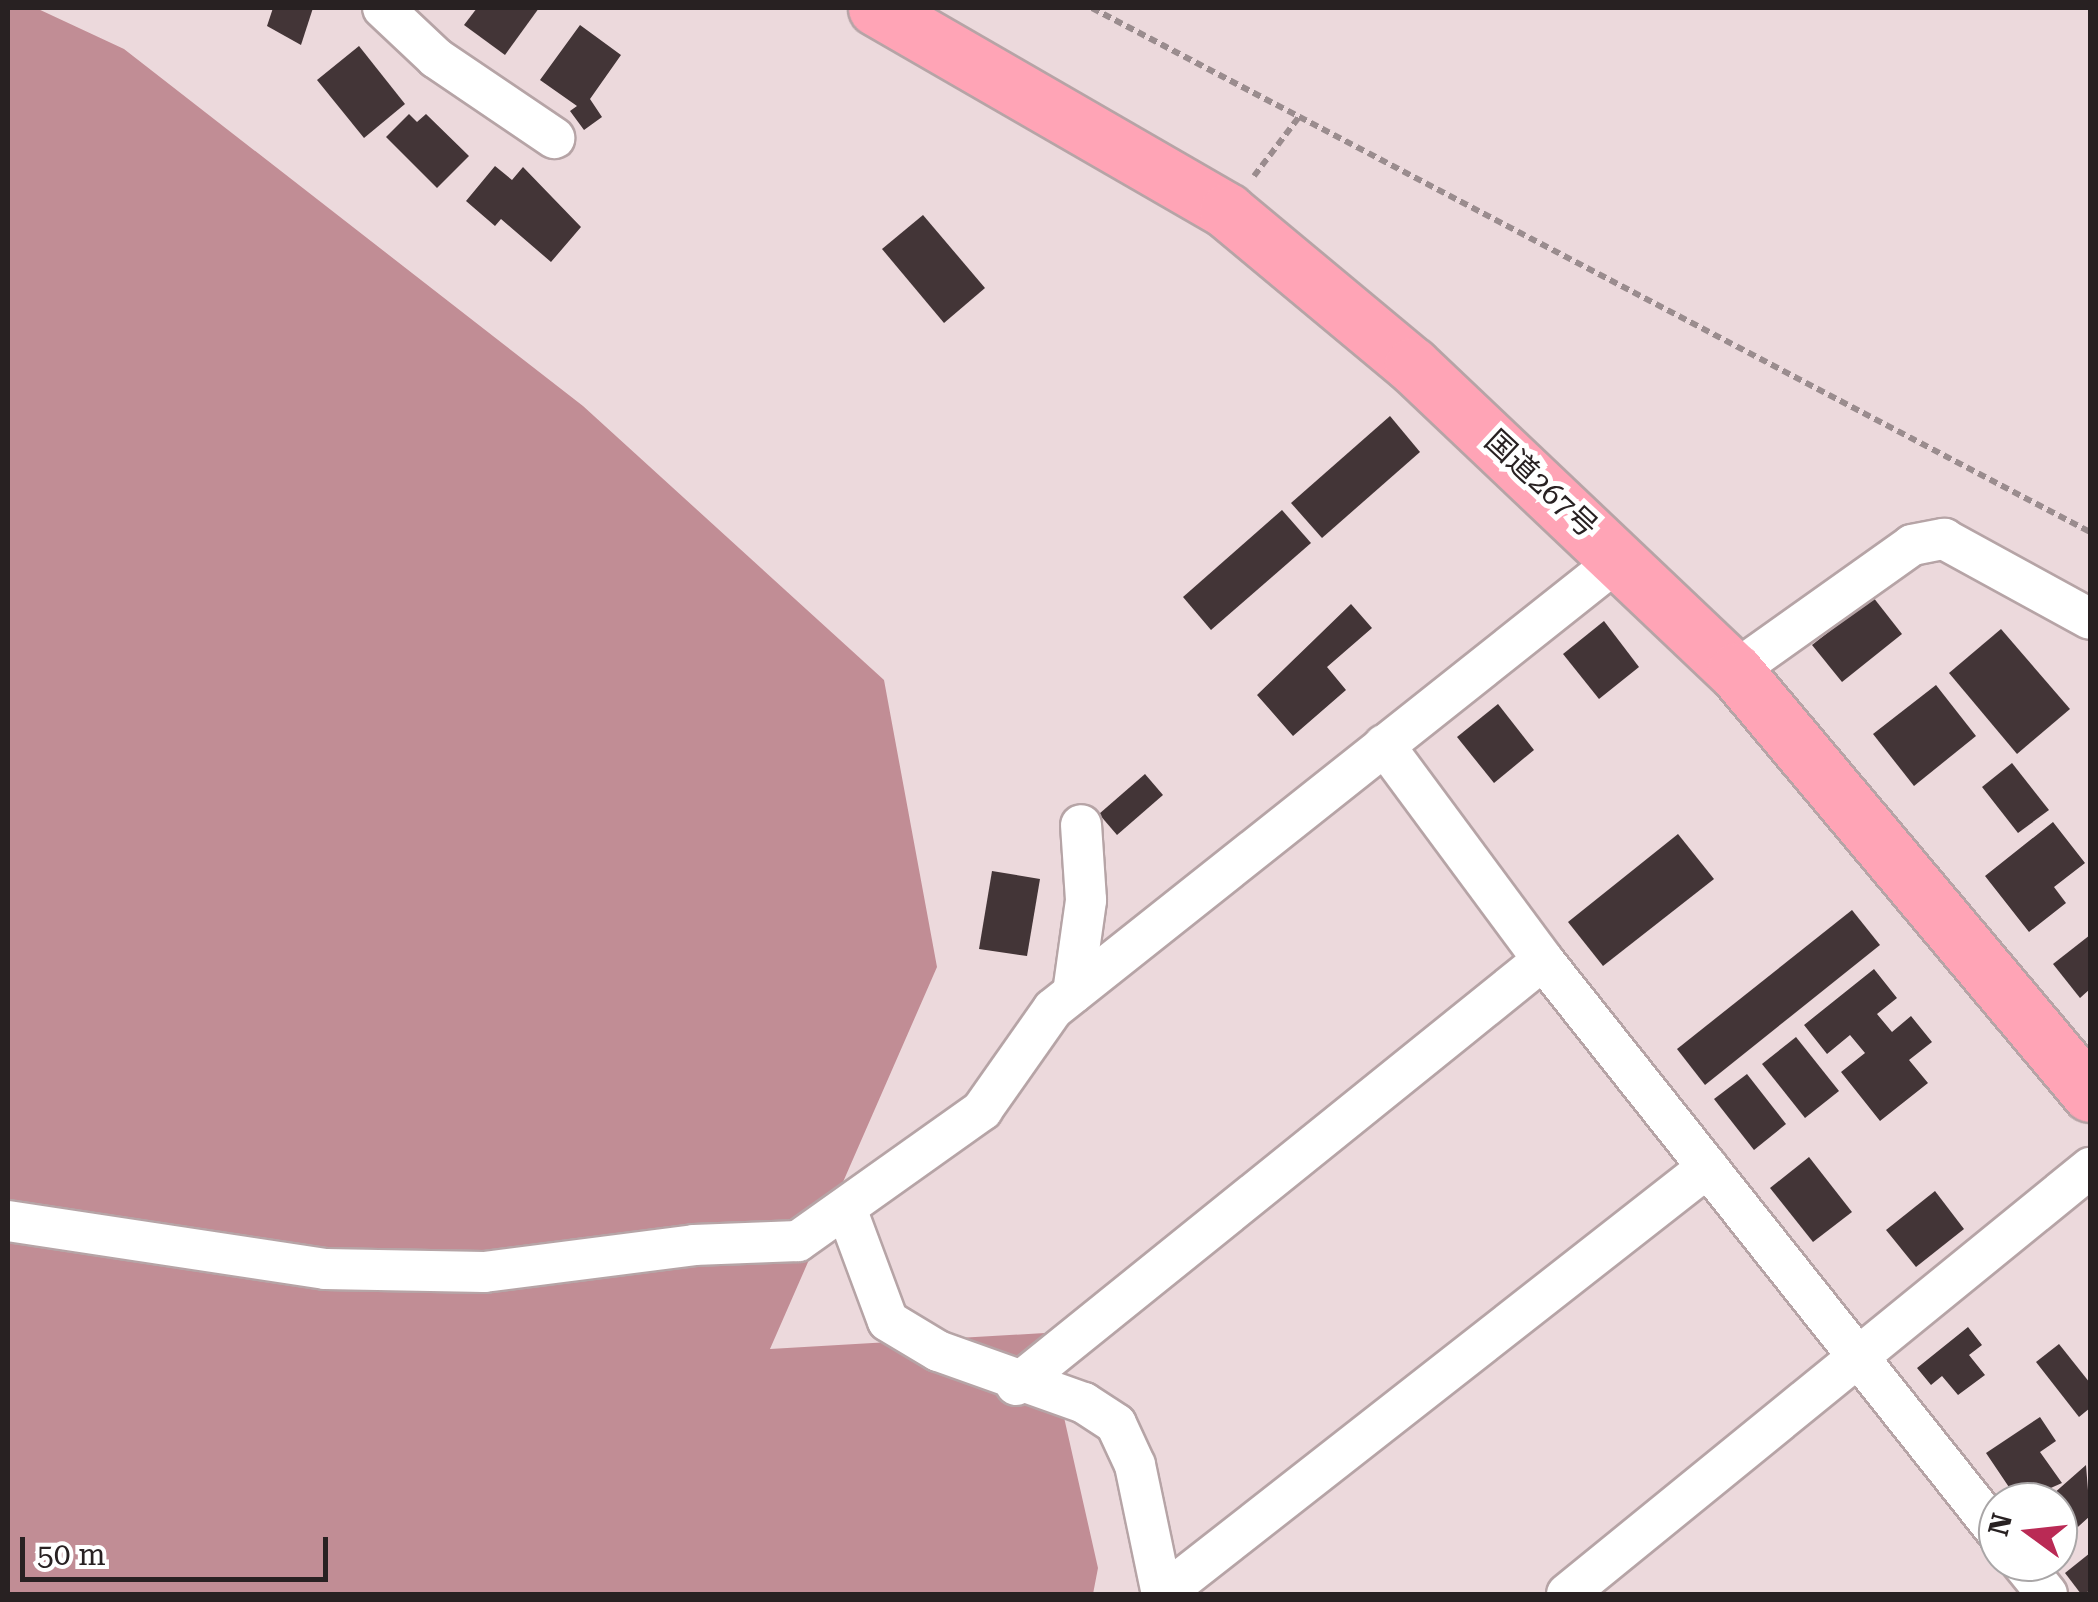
<!DOCTYPE html>
<html>
<head>
<meta charset="utf-8">
<style>
	body { margin:0 }
	#map { position:relative; width:2098px; height:1602px; overflow:hidden; background:#ecd9dc; font-family:"Roboto Serif","Noto Sans JP",serif }
	div>[style] { position:absolute }
	[style*='--x'] { left:calc(var(--x)*1px); top:calc(var(--y)*1px); width:calc(var(--w)*1px); rotate:calc(var(--a)*1deg) }
	.forest>* { inset:0; background:#c18d95 }
	.building>* { inset:0; background:#433537 }
	.path>* { height:6px; margin-top:-3px; transform-origin:0; background:repeating-linear-gradient(90deg,#9a8c8e 0 8px,transparent 0 13px) }
	.roads { filter:drop-shadow(2px 0 #b6a4a6) drop-shadow(-2px 0 #b6a4a6) drop-shadow(0 2px #b6a4a6) drop-shadow(0 -2px #b6a4a6) }
	.minor>* { height:40px; margin:-20px; padding:0 20px; transform-origin:20px; border-radius:20px; background:#fff }
	.trunk>* { height:55px; margin:-27.5px; padding:0 27.5px; transform-origin:27.5px; border-radius:27.5px; background:#ffa4b6 }
	span { translate:-50% -50%; white-space:nowrap; text-align:center; line-height:1.15; -webkit-text-stroke:10px #fff; paint-order:stroke }
	.street-label { font-size:30px; color:#282122 }
	.frame { position:absolute; inset:0; border:10px solid #282122; pointer-events:none }
	.north { position:absolute; left:1978px; top:1482px; width:100px; height:100px; box-sizing:border-box; background:#fff; border:2px solid #a9a6a7; border-radius:50%; rotate:285deg; font-size:28px; font-weight:700; line-height:40px; text-align:center; color:#282122 }
	.north::after { content:''; display:block; margin:auto; width:35px; height:45px; background:#ba2a55; clip-path:polygon(50% 0,100% 100%,50% 72%,0 100%) }
	.scale { position:absolute; left:20px; top:1537px; width:308px; height:45px; box-sizing:border-box; border:5px solid #282122; border-top:0; padding-left:12px; font-size:30px; line-height:35px; white-space:nowrap; color:#282122; -webkit-text-stroke:8px #fff; paint-order:stroke }
</style>
</head>
<body>
<div id="map">
	<div class="forest">
		<i style="clip-path:polygon(8px 8px,36px 8px,124px 49px,583px 406px,884px 680px,937px 967px,770px 1349px,1045px 1333px,1098px 1568px,1093px 1594px,8px 1594px)"></i>
	</div>
	<div class="building">
		<i style="clip-path:polygon(273px 8px,313px 8px,301px 45px,267px 26px)"></i>
		<i style="clip-path:polygon(477px 8px,539px 8px,505px 55px,464px 25px)"></i>
		<i style="clip-path:polygon(580px 25px,621px 55px,590px 99px,602px 117px,584px 130px,570px 111px,577px 106px,540px 80px)"></i>
		<i style="clip-path:polygon(359px 46px,405px 104px,364px 138px,317px 80px)"></i>
		<i style="clip-path:polygon(409px 114px,417px 122px,426px 114px,469px 156px,437px 188px,386px 137px)"></i>
		<i style="clip-path:polygon(495px 166px,512px 180px,523px 167px,581px 227px,551px 262px,501px 219px,495px 226px,466px 201px)"></i>
		<i style="clip-path:polygon(923px 215px,985px 288px,944px 323px,882px 249px)"></i>
		<i style="clip-path:polygon(1390px 416px,1420px 452px,1322px 538px,1291px 503px)"></i>
		<i style="clip-path:polygon(1282px 510px,1311px 543px,1211px 630px,1183px 597px)"></i>
		<i style="clip-path:polygon(1873px 597px,1902px 634px,1842px 682px,1812px 645px)"></i>
		<i style="clip-path:polygon(1351px 604px,1372px 628px,1327px 667px,1346px 690px,1293px 736px,1257px 695px)"></i>
		<i style="clip-path:polygon(1604px 621px,1639px 667px,1599px 699px,1563px 654px)"></i>
		<i style="clip-path:polygon(2001px 629px,2070px 709px,2017px 754px,1949px 673px)"></i>
		<i style="clip-path:polygon(1936px 685px,1976px 736px,1914px 786px,1873px 734px)"></i>
		<i style="clip-path:polygon(1498px 704px,1534px 750px,1494px 783px,1457px 737px)"></i>
		<i style="clip-path:polygon(2012px 763px,2049px 810px,2018px 833px,1982px 787px)"></i>
		<i style="clip-path:polygon(1145px 774px,1163px 795px,1117px 835px,1099px 814px)"></i>
		<i style="clip-path:polygon(2053px 822px,2085px 863px,2054px 887px,2066px 903px,2029px 932px,1985px 876px)"></i>
		<i style="clip-path:polygon(1678px 834px,1714px 879px,1603px 966px,1568px 922px)"></i>
		<i style="clip-path:polygon(992px 871px,1040px 879px,1027px 956px,979px 949px)"></i>
		<i style="clip-path:polygon(1852px 910px,1880px 945px,1705px 1085px,1677px 1049px)"></i>
		<i style="clip-path:polygon(2090px 935px,2090px 989px,2080px 998px,2053px 964px)"></i>
		<i style="clip-path:polygon(1874px 969px,1897px 998px,1877px 1014px,1892px 1032px,1911px 1016px,1932px 1042px,1909px 1060px,1928px 1083px,1880px 1121px,1841px 1072px,1865px 1053px,1850px 1035px,1827px 1054px,1804px 1025px)"></i>
		<i style="clip-path:polygon(1796px 1037px,1839px 1091px,1805px 1118px,1762px 1064px)"></i>
		<i style="clip-path:polygon(1747px 1074px,1786px 1124px,1754px 1150px,1714px 1099px)"></i>
		<i style="clip-path:polygon(1809px 1157px,1852px 1212px,1813px 1242px,1770px 1188px)"></i>
		<i style="clip-path:polygon(1935px 1191px,1964px 1229px,1916px 1267px,1886px 1230px)"></i>
		<i style="clip-path:polygon(1968px 1327px,1982px 1345px,1969px 1355px,1985px 1375px,1958px 1395px,1942px 1376px,1931px 1385px,1917px 1368px)"></i>
		<i style="clip-path:polygon(2059px 1344px,2090px 1383px,2090px 1408px,2079px 1417px,2036px 1362px)"></i>
		<i style="clip-path:polygon(2040px 1417px,2056px 1441px,2040px 1452px,2062px 1483px,2019px 1502px,1986px 1453px)"></i>
		<i style="clip-path:polygon(2086px 1465px,2090px 1516px,2058px 1545px,2058px 1502px,2044px 1502px)"></i>
		<i style="clip-path:polygon(2090px 1553px,2090px 1591px,2081px 1594px,2065px 1573px)"></i>
	</div>
	<div class="path">
		<i style="--x:1092;--y:8;--w:1127;--a:27.7"></i>
		<i style="--x:1254;--y:176;--w:74;--a:-52.7"></i>
	</div>
	<div class="roads">
		<div class="minor">
			<i style="--x:383;--y:8;--w:73;--a:43.3"></i>
			<i style="--x:436;--y:58;--w:143;--a:34.1"></i>
			<i style="--x:1735;--y:671;--w:217;--a:-35.4"></i>
			<i style="--x:1912;--y:545;--w:33;--a:-11"></i>
			<i style="--x:1944;--y:539;--w:166;--a:28.7"></i>
			<i style="--x:1384;--y:745;--w:267;--a:53.5"></i>
			<i style="--x:1543;--y:960;--w:732;--a:51.55"></i>
			<i style="--x:1073;--y:993;--w:94;--a:-82"></i>
			<i style="--x:1086;--y:900;--w:75;--a:-93.8"></i>
			<i style="--x:847;--y:1211;--w:117;--a:69.6"></i>
			<i style="--x:888;--y:1321;--w:58;--a:31"></i>
			<i style="--x:938;--y:1351;--w:155;--a:19.6"></i>
			<i style="--x:1084;--y:1403;--w:38;--a:33"></i>
			<i style="--x:1116;--y:1424;--w:45;--a:65.1"></i>
			<i style="--x:1135;--y:1465;--w:132;--a:78.2"></i>
			<i style="--x:8;--y:1221;--w:321;--a:8.6"></i>
			<i style="--x:325;--y:1269;--w:159;--a:1.1"></i>
			<i style="--x:484;--y:1272;--w:212;--a:-7.3"></i>
			<i style="--x:694;--y:1245;--w:104;--a:-2.2"></i>
			<i style="--x:798;--y:1241;--w:226;--a:-35.4"></i>
			<i style="--x:982;--y:1110;--w:123;--a:-54.9"></i>
			<i style="--x:1053;--y:1009;--w:725;--a:-38.45"></i>
			<i style="--x:1016;--y:1385;--w:677;--a:-38.88"></i>
			<i style="--x:2021;--y:1562;--w:41;--a:50.9"></i>
			<i style="--x:1163;--y:1594;--w:692;--a:-38.08"></i>
			<i style="--x:1567;--y:1594;--w:675;--a:-39.16"></i>
		</div>
		<div class="trunk">
			<i style="--x:876;--y:8;--w:405;--a:30"></i>
			<i style="--x:1227;--y:211;--w:241;--a:39.8"></i>
			<i style="--x:1412;--y:365;--w:445;--a:43.5"></i>
			<i style="--x:1735;--y:671;--w:552;--a:50"></i>
		</div>
	</div>
	<div class="street-label">
		<span style="left:1541px;top:484px;rotate:43deg">国道267号</span>
	</div>
	<div class="frame"></div>
	<div class="north">N</div>
	<div class="scale">50 m</div>
</div>
</body>
</html>
